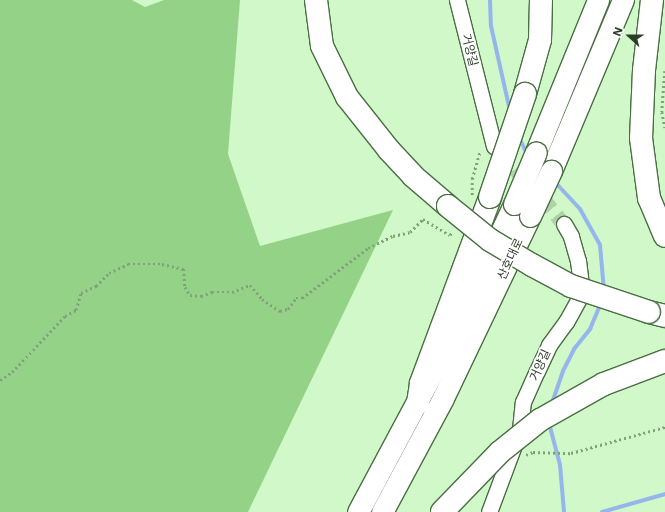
<!DOCTYPE html>
<html>
<head>
<meta charset="utf-8">
<style>
	body { margin:0 }
	#map { position:relative; width:665px; height:512px; overflow:hidden; background:#d0f8c8; font-family:Inter,"Noto Sans KR",sans-serif }
	div>[style] { position:absolute }
	[style*='--x'] { left:calc(var(--x)*1px); top:calc(var(--y)*1px); width:calc(var(--w)*1px); rotate:calc(var(--a)*1deg) }
	.green>* { inset:0; background:#94d387 }
	.stream>* { height:4px; margin:-2px; padding:0 2px; transform-origin:2px; border-radius:2px; background:#95b6ed }
	.street-tunnel>* { height:15px; margin-top:-7.5px; transform-origin:0; background:repeating-linear-gradient(90deg,#afd2a8 0 15px,transparent 0 23px) }
	.path>* { height:2.5px; margin-top:-1.25px; transform-origin:0; background:repeating-linear-gradient(90deg,#83a07d 0 2px,transparent 0 5px) }
	.roads { filter:drop-shadow(1px 0 #4a6e43) drop-shadow(-1px 0 #4a6e43) drop-shadow(0 1px #4a6e43) drop-shadow(0 -1px #4a6e43) }
	.street>* { height:15px; margin:-7.5px; padding:0 7.5px; transform-origin:7.5px; border-radius:7.5px; background:#fff }
	.secondary>* { height:21px; margin:-10.5px; padding:0 10.5px; transform-origin:10.5px; border-radius:10.5px; background:#fff }
	.highway>* { height:22px; margin:-11px; padding:0 11px; transform-origin:11px; border-radius:11px; background:#fff }
	.bridges { filter:drop-shadow(1px 0 #4a6e43) drop-shadow(-1px 0 #4a6e43) drop-shadow(0 1px #4a6e43) drop-shadow(0 -1px #4a6e43) }
	.secondary-bridge>* { height:21px; margin:-10.5px; padding:0 10.5px; transform-origin:10.5px; border-radius:10.5px; background:#fff }
	.highway-bridge>* { height:22px; margin:-11px; padding:0 11px; transform-origin:11px; border-radius:11px; background:#fff }
	span { translate:-50% -50%; white-space:nowrap; text-align:center; line-height:1.15; -webkit-text-stroke:3.5px #fff; paint-order:stroke }
	.street-label { font-size:12px; color:#2c3c29 }
	.north { position:absolute; left:609px; top:16px; width:40px; height:40px; -webkit-text-stroke:3px #fff; paint-order:stroke; rotate:291deg; font-size:11px; font-weight:700; line-height:16px; text-align:center; color:#2c3c29 }
	.north::after { content:''; display:block; margin:auto; width:14px; height:18px; background:#2c3c29; clip-path:polygon(50% 0,100% 100%,50% 72%,0 100%) }
</style>
</head>
<body>
<div id="map">
	<div class="green">
		<i style="clip-path:polygon(0 0,132px 0,145px 7px,164px 0,240px 0,228px 154px,260px 246px,393px 210px,248px 512px,0 512px)"></i>
	</div>
	<div class="stream">
		<i style="--x:490;--y:0;--w:26;--a:88"></i>
		<i style="--x:491;--y:26;--w:87;--a:77.4"></i>
		<i style="--x:519;--y:137;--w:21;--a:65"></i>
		<i style="--x:553;--y:180;--w:40;--a:47"></i>
		<i style="--x:580;--y:209;--w:41;--a:60.9"></i>
		<i style="--x:600;--y:245;--w:46;--a:85"></i>
		<i style="--x:551;--y:406;--w:37;--a:-71"></i>
		<i style="--x:563;--y:371;--w:25;--a:-63"></i>
		<i style="--x:574;--y:349;--w:26;--a:-51"></i>
		<i style="--x:590;--y:329;--w:28;--a:-67"></i>
		<i style="--x:549;--y:423;--w:43;--a:75.3"></i>
		<i style="--x:560;--y:465;--w:47;--a:85.1"></i>
		<i style="--x:602;--y:512;--w:66;--a:-15.9"></i>
	</div>
	<div class="street-tunnel">
		<i style="--x:499;--y:152;--w:62;--a:46.3"></i>
		<i style="--x:542;--y:197;--w:35;--a:51"></i>
	</div>
	<div class="path">
		<i style="--x:665;--y:71;--w:41;--a:94.2"></i>
		<i style="--x:662;--y:112;--w:16;--a:79"></i>
		<i style="--x:472;--y:195;--w:16;--a:-90"></i>
		<i style="--x:472;--y:179;--w:29;--a:-74"></i>
		<i style="--x:0;--y:380;--w:14;--a:-34"></i>
		<i style="--x:12;--y:372;--w:77;--a:-46.6"></i>
		<i style="--x:65;--y:316;--w:13;--a:-29"></i>
		<i style="--x:76;--y:310;--w:18;--a:-74"></i>
		<i style="--x:81;--y:293;--w:17;--a:-25"></i>
		<i style="--x:96;--y:286;--w:18;--a:-45"></i>
		<i style="--x:109;--y:273;--w:21;--a:-25"></i>
		<i style="--x:128;--y:264;--w:34;--a:0"></i>
		<i style="--x:162;--y:264;--w:23;--a:13"></i>
		<i style="--x:184;--y:269;--w:18;--a:87"></i>
		<i style="--x:185;--y:287;--w:9;--a:58"></i>
		<i style="--x:190;--y:295;--w:11;--a:5"></i>
		<i style="--x:201;--y:296;--w:12;--a:-20"></i>
		<i style="--x:212;--y:292;--w:20;--a:0"></i>
		<i style="--x:232;--y:292;--w:19;--a:-21"></i>
		<i style="--x:250;--y:285;--w:18;--a:49"></i>
		<i style="--x:262;--y:299;--w:22;--a:34"></i>
		<i style="--x:280;--y:311;--w:8;--a:-14"></i>
		<i style="--x:288;--y:309;--w:14;--a:-54"></i>
		<i style="--x:296;--y:298;--w:6;--a:0"></i>
		<i style="--x:302;--y:298;--w:83;--a:-37.1"></i>
		<i style="--x:368;--y:248;--w:28;--a:-26"></i>
		<i style="--x:393;--y:236;--w:17;--a:-13"></i>
		<i style="--x:410;--y:232;--w:18;--a:-45"></i>
		<i style="--x:423;--y:219;--w:31;--a:31"></i>
		<i style="--x:450;--y:235;--w:4;--a:-56"></i>
		<i style="--x:526;--y:455;--w:8;--a:-23"></i>
		<i style="--x:533;--y:452;--w:38;--a:2"></i>
		<i style="--x:571;--y:453;--w:98;--a:-15.5"></i>
	</div>
	<div class="roads">
		<div class="street">
			<i style="--x:457;--y:0;--w:151;--a:75.8"></i>
			<i style="--x:489;--y:512;--w:89;--a:-69.5"></i>
			<i style="--x:520;--y:429;--w:27;--a:-84"></i>
			<i style="--x:523;--y:402;--w:34;--a:-66"></i>
			<i style="--x:537;--y:371;--w:29;--a:-65"></i>
			<i style="--x:549;--y:345;--w:29;--a:-54"></i>
			<i style="--x:566;--y:322;--w:33;--a:-61"></i>
			<i style="--x:582;--y:293;--w:32;--a:-97"></i>
			<i style="--x:578;--y:261;--w:26;--a:-106"></i>
			<i style="--x:571;--y:236;--w:14;--a:-120"></i>
		</div>
		<div class="secondary">
			<i style="--x:536;--y:152;--w:164;--a:-67.8"></i>
			<i style="--x:551;--y:171;--w:186;--a:-67.2"></i>
			<i style="--x:358;--y:512;--w:200;--a:-61.9"></i>
			<i style="--x:452;--y:336;--w:146;--a:-64.8"></i>
			<i style="--x:382;--y:512;--w:129;--a:-61.8"></i>
			<i style="--x:443;--y:398;--w:202;--a:-64.5"></i>
		</div>
		<div class="highway">
			<i style="--x:316;--y:0;--w:46;--a:82.6"></i>
			<i style="--x:322;--y:46;--w:57;--a:63.9"></i>
			<i style="--x:347;--y:97;--w:68;--a:51.6"></i>
			<i style="--x:389;--y:150;--w:35;--a:47"></i>
			<i style="--x:413;--y:176;--w:46;--a:40.6"></i>
			<i style="--x:652;--y:0;--w:70;--a:96.5"></i>
			<i style="--x:644;--y:70;--w:68;--a:92.5"></i>
			<i style="--x:641;--y:138;--w:61;--a:82.4"></i>
			<i style="--x:649;--y:198;--w:41;--a:67.2"></i>
			<i style="--x:525;--y:94;--w:56;--a:-74.5"></i>
			<i style="--x:540;--y:40;--w:40;--a:-88.6"></i>
			<i style="--x:649;--y:312;--w:16;--a:14"></i>
			<i style="--x:418;--y:403;--w:20;--a:-81"></i>
			<i style="--x:421;--y:383;--w:198;--a:-69.6"></i>
		</div>
	</div>
	<div class="bridges">
		<div class="secondary-bridge">
			<i style="--x:514;--y:204;--w:56;--a:-67.1"></i>
			<i style="--x:530;--y:216;--w:50;--a:-65"></i>
		</div>
		<div class="highway-bridge">
			<i style="--x:490;--y:197;--w:109;--a:-71.2"></i>
			<i style="--x:448;--y:206;--w:54;--a:39"></i>
			<i style="--x:490;--y:240;--w:49;--a:30.8"></i>
			<i style="--x:532;--y:265;--w:44;--a:28.3"></i>
			<i style="--x:571;--y:286;--w:82;--a:18.4"></i>
			<i style="--x:442;--y:512;--w:83;--a:-46"></i>
			<i style="--x:500;--y:452;--w:51;--a:-38.7"></i>
			<i style="--x:540;--y:420;--w:73;--a:-29.4"></i>
			<i style="--x:604;--y:384;--w:65;--a:-20.7"></i>
		</div>
	</div>
	<div class="street-label">
		<span style="left:470px;top:50px;rotate:76deg">거양길</span>
		<span style="left:510px;top:259px;rotate:-65deg">산호대로</span>
		<span style="left:540px;top:365px;rotate:-66deg">거양길</span>
	</div>
	<div class="north">N</div>
</div>
</body>
</html>
